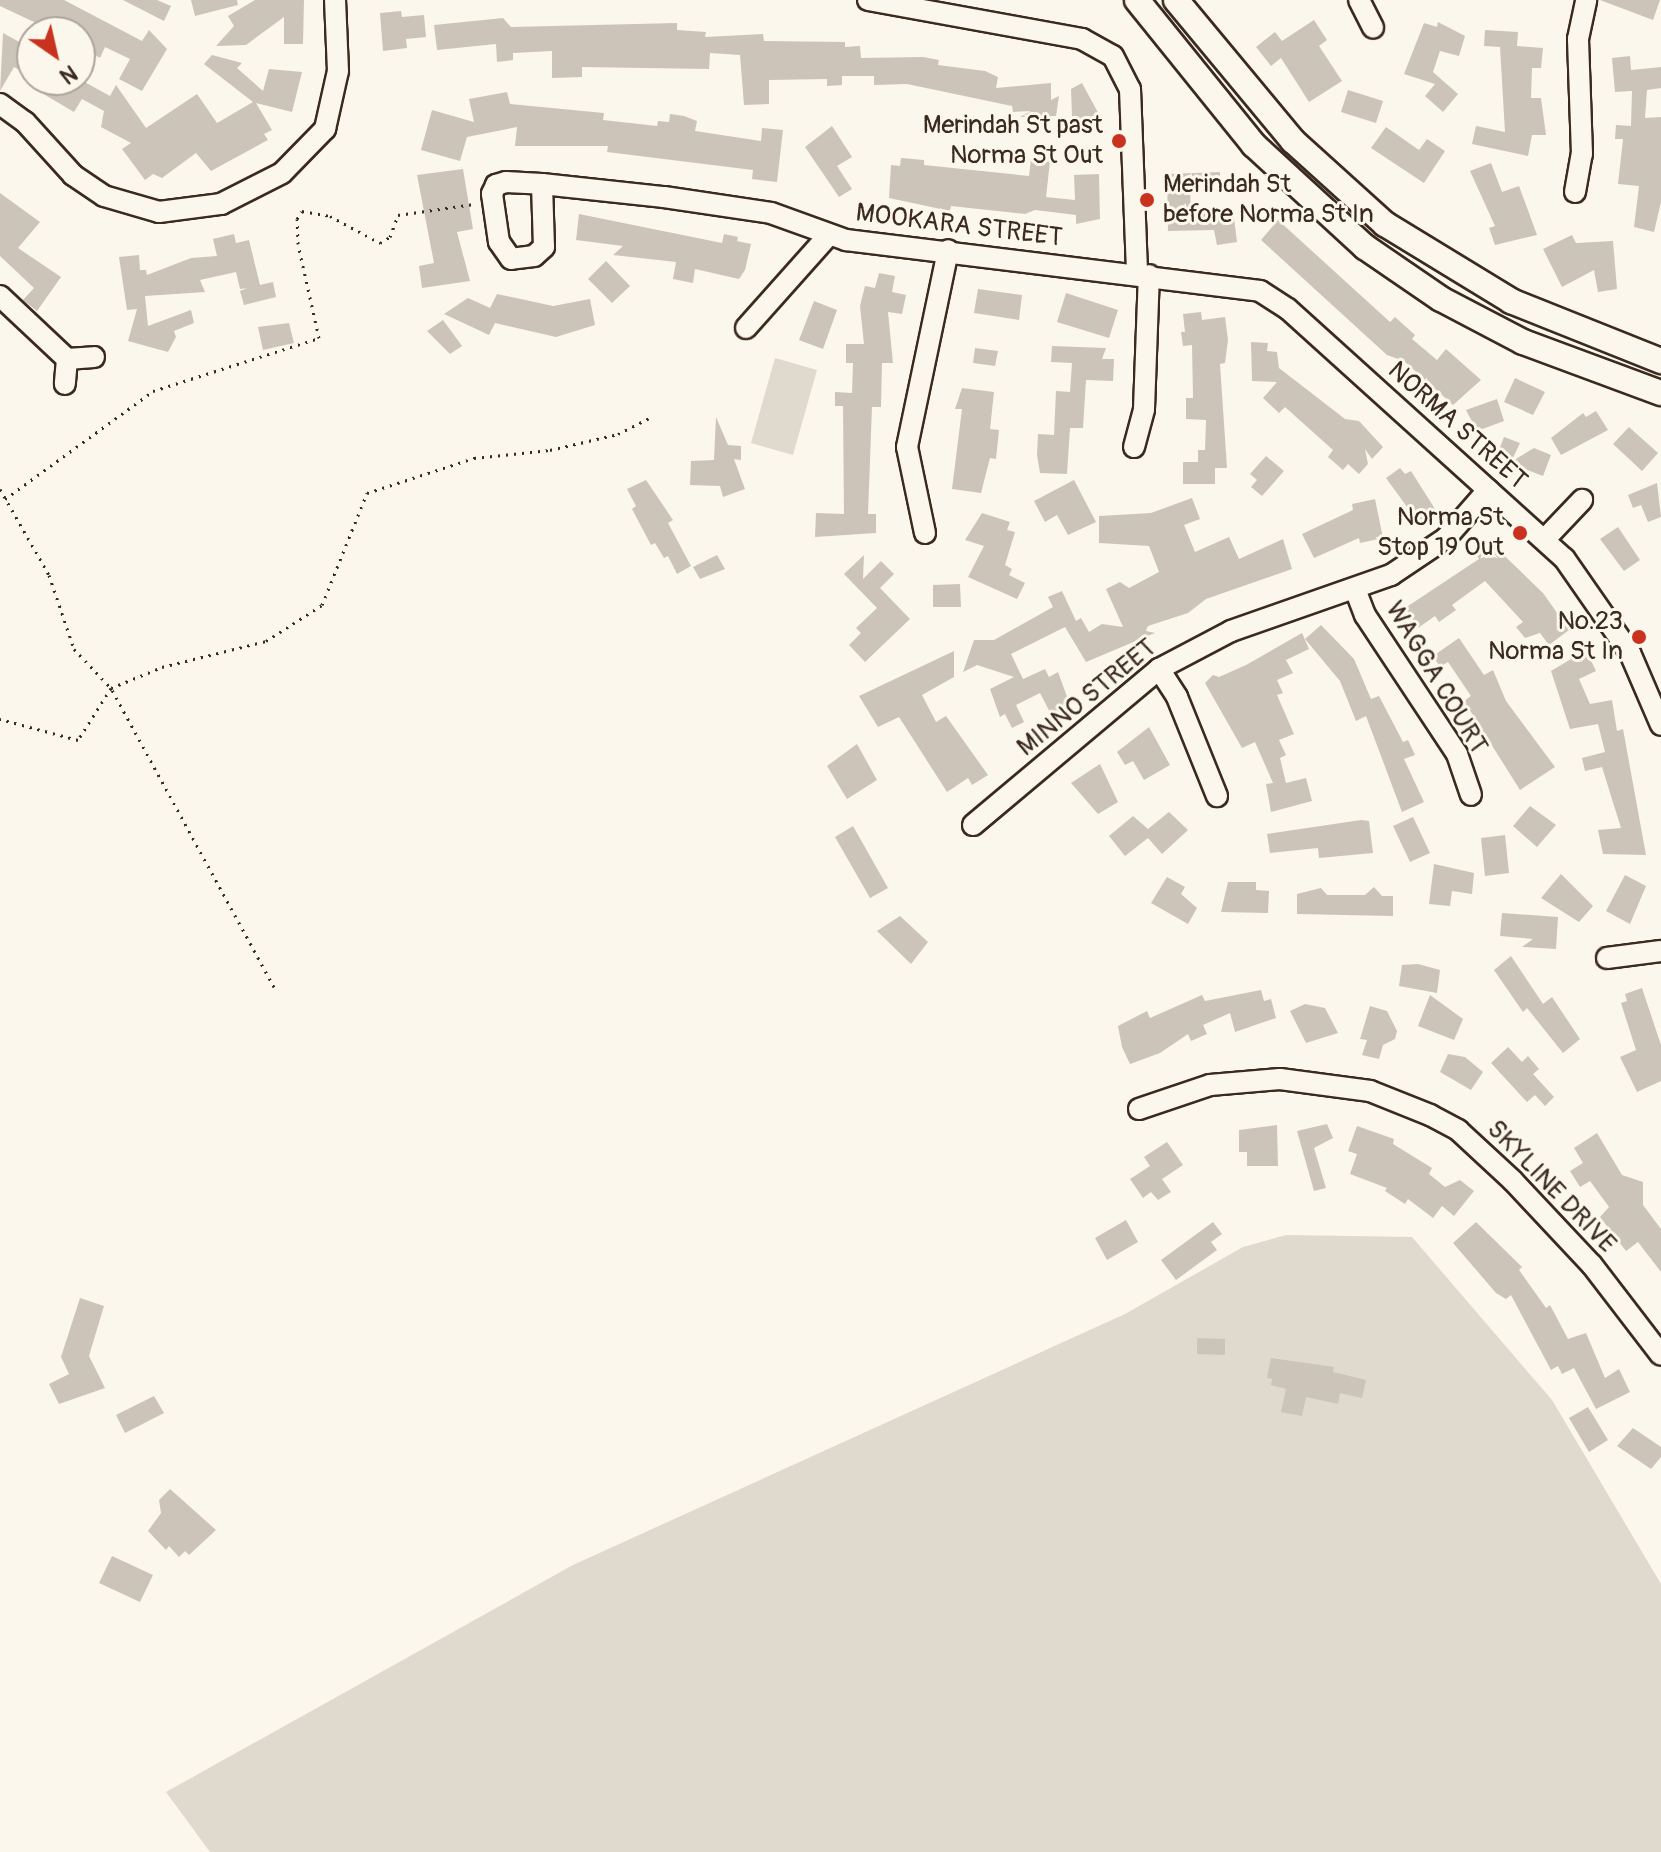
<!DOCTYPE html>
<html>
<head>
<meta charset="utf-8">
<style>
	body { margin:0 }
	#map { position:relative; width:1661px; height:1852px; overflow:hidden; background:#fbf7ec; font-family:Pangolin,sans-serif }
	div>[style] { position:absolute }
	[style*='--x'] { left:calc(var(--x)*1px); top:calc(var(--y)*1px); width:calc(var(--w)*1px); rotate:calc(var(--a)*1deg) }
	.green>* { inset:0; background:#dfd9ce }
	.building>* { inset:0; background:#ccc4b9 }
	.path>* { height:3px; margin-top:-1.5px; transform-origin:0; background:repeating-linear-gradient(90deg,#3b2a1e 0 2px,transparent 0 8px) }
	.roads { filter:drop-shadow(2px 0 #3b2a1e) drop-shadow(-2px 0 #3b2a1e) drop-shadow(0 2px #3b2a1e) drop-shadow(0 -2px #3b2a1e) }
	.minor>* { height:20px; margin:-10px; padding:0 10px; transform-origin:10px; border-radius:10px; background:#fbf7ec }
	.major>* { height:24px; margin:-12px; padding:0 12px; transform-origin:12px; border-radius:12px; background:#fbf7ec }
	.dots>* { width:22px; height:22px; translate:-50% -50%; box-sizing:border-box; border:4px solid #fbf7ec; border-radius:50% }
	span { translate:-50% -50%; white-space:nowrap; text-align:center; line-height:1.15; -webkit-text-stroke:6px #fbf7ec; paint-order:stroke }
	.poi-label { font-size:26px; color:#3b2a1e }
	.right { translate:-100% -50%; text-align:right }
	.left { translate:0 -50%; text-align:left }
	.street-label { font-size:26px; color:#3b2a1e }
	.north { position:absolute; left:16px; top:16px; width:80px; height:80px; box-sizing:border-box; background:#fbf7ec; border:2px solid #aea59a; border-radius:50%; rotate:146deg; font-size:22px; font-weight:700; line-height:32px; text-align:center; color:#3b2a1e }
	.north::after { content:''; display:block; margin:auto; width:28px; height:36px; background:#c8321e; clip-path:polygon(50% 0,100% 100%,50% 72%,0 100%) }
</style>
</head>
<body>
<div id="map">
	<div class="green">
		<i style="clip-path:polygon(775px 358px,817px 370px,793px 455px,751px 443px)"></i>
		<i style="clip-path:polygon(1286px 1235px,1412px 1237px,1552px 1400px,1661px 1584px,1661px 1852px,210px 1852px,166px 1792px,573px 1565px,1125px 1314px,1243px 1247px)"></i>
	</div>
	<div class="building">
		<i style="clip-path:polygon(0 0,64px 0,142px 41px,149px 30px,167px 49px,142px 91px,119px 79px,130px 59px,105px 47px,100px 58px,80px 45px,80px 32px,55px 32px,0 6px)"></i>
		<i style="clip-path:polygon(123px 0,157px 0,171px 6px,164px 21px)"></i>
		<i style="clip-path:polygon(191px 0,237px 0,238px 5px,195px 16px)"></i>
		<i style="clip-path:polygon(255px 0,304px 0,303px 44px,284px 44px,284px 17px,246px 45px,216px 46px,234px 26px,228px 16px)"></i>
		<i style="clip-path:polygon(1600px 0,1660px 0,1653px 20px)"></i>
		<i style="clip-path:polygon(401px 11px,402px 17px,424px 15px,426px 37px,406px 39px,407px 48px,383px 51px,380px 13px)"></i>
		<i style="clip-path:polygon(503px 18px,511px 27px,677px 23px,677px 30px,706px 32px,705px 37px,763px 34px,764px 41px,845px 42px,845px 47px,860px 46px,861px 58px,923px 57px,939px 60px,938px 65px,985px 71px,998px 77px,996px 88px,1051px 83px,1051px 100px,1059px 96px,1056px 116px,1020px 117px,1031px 111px,1013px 112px,1012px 106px,907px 84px,874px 85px,874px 76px,842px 76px,842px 85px,827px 86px,827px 79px,769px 80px,769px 104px,744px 105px,740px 55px,710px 53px,709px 69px,582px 67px,582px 77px,552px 78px,552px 51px,513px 53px,513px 60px,497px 62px,496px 44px,437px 50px,434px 25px)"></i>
		<i style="clip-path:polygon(1314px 20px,1327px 40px,1319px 46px,1342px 81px,1309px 102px,1281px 58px,1271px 66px,1256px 47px,1275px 32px,1282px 41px)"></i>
		<i style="clip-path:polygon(1438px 22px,1465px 36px,1459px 56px,1440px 51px,1433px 72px,1458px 94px,1443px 112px,1425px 96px,1435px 84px,1404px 74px,1424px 23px,1437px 27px)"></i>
		<i style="clip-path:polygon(1485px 30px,1518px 32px,1517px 46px,1543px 48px,1541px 68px,1532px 68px,1531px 98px,1541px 98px,1546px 135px,1532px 135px,1528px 156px,1472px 144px,1476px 126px,1505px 132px,1500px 47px,1484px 46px)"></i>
		<i style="clip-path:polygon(3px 33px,32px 49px,32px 77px,14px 67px,0 91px)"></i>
		<i style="clip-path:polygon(212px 55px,242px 63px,237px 68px,263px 91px,269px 69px,302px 72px,292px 112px,256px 103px,272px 130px,264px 134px,268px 140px,211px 171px,196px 153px,162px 178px,153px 174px,145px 180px,122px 149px,131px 143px,101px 127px,104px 111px,82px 99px,74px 112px,40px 92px,47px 80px,81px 80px,110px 96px,116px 85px,146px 128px,197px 94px,217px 123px,253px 102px,204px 64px)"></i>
		<i style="clip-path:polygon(1630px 56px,1631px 70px,1661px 67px,1661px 88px,1647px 90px,1645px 118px,1661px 117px,1661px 202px,1654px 232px,1634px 227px,1639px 186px,1618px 184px,1623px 139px,1615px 139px,1616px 125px,1631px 126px,1632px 91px,1615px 92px,1612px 58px)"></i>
		<i style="clip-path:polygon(1082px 83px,1102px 120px,1080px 132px,1072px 117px,1071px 89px)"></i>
		<i style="clip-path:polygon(1348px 90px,1383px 101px,1376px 123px,1341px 112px)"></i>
		<i style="clip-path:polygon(507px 92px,510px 104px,604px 113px,603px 120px,657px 126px,658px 121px,669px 122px,670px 114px,684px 116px,697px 121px,695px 131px,761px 141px,762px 128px,783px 130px,777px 182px,752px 179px,753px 170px,607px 152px,608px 146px,515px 146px,517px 127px,467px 137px,460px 161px,421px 150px,432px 110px,474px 122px,469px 99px)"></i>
		<i style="clip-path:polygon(832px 126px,852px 157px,837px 166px,852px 189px,839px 197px,805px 147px)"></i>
		<i style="clip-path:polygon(1386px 127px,1419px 150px,1427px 139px,1445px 151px,1424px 183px,1371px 148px)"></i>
		<i style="clip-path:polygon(901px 158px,924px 160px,924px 165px,1029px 176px,1031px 159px,1050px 161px,1046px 197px,1075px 200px,1074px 175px,1099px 174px,1100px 219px,1076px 224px,1076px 215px,1035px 210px,1025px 214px,951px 206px,950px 211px,889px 198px,891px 165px,900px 166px)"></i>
		<i style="clip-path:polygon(1491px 163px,1502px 192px,1519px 186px,1537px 235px,1495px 245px,1489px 228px,1495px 226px,1470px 171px)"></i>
		<i style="clip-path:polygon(463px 169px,473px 229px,457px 232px,470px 281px,422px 288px,419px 266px,434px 263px,417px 175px)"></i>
		<i style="clip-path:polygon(1220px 172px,1220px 182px,1190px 186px,1191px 215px,1233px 210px,1237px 242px,1217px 245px,1214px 230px,1168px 231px,1167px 174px)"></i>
		<i style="clip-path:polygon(0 193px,40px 222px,18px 248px,61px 277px,37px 311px,23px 300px,34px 288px,0 256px)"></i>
		<i style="clip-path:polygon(579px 214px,722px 243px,724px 234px,738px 237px,737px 241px,751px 244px,745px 270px,739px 279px,695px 269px,693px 283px,673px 279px,676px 262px,613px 255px,623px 246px,576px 240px)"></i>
		<i style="clip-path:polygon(1278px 220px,1390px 322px,1395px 317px,1415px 335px,1412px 339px,1437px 360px,1446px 349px,1481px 380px,1453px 405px,1404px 361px,1387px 355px,1261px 240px)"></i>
		<i style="clip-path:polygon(234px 234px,236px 243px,249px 240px,260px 285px,273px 282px,276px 297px,244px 305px,240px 291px,247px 288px,240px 289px,236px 272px,200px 280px,205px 292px,145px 296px,148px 326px,191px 310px,194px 323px,174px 331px,176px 337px,168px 352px,128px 341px,137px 309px,127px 310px,119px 257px,139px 255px,140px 270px,146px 270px,147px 275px,191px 258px,217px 256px,213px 239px)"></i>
		<i style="clip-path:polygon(1572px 235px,1576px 243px,1613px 241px,1617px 289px,1598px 292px,1594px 270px,1562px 287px,1543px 249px)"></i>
		<i style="clip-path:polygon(606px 261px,630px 286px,612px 303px,588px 279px)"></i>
		<i style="clip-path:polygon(879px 273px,895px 276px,892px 292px,906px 295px,902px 314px,888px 312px,893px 363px,882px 363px,881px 407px,872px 407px,868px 514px,876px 514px,876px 533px,815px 537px,816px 513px,844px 514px,843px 406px,835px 406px,835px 392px,852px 393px,853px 363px,846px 363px,846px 344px,864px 344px,860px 306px,865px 286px,875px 288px)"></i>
		<i style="clip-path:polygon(978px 289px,1022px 295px,1019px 320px,974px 313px)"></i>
		<i style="clip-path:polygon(1066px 293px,1118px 310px,1109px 338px,1057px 322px)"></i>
		<i style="clip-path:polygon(497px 294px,553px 306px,590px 299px,595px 325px,556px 337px,495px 323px,489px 335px,444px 314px,468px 298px,490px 308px)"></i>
		<i style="clip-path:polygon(814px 301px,837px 310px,823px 349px,799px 340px)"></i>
		<i style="clip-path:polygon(1201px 312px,1202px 320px,1225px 317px,1228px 340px,1225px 363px,1220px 364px,1227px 468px,1215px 468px,1215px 484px,1183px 484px,1183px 462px,1198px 462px,1198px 450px,1205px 450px,1206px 420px,1186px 419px,1186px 398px,1193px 398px,1192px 345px,1183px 346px,1181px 332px,1185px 332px,1183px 314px)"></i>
		<i style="clip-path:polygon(443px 320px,462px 346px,450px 354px,427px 331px)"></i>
		<i style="clip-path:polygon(289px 323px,294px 343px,263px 350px,258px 327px)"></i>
		<i style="clip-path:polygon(1251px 342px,1268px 343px,1267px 351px,1277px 352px,1279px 368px,1345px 419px,1359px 421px,1383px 447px,1372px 459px,1365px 449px,1368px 464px,1359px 474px,1348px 464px,1343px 470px,1328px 457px,1333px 450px,1285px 407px,1279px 413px,1263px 398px,1277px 382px,1252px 381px)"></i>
		<i style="clip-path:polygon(1052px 346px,1106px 348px,1102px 359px,1114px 359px,1113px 381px,1086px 380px,1083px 428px,1070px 428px,1067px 474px,1040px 473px,1037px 455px,1038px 434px,1054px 435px,1056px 391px,1070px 392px,1072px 363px,1051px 362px)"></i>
		<i style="clip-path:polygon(975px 348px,998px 351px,995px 366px,973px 363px)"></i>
		<i style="clip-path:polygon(1515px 378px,1545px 392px,1533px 415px,1504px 402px)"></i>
		<i style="clip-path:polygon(962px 388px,994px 392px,990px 429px,999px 430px,996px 459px,990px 458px,981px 493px,952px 489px,962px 409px,955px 409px)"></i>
		<i style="clip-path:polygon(1497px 399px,1504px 421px,1477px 431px,1466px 410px)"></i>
		<i style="clip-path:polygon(1596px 411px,1608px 430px,1561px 455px,1551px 438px,1583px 413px,1586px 417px)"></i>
		<i style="clip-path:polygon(716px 417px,728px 445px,741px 446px,741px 460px,734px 459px,745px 489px,723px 497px,720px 486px,690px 485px,691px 461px,714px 460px)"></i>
		<i style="clip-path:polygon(1629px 427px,1658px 453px,1642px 471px,1613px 444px)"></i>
		<i style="clip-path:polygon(1504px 437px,1520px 443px,1511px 462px,1534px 448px,1551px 455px,1543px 476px,1496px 458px)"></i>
		<i style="clip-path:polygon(1266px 456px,1284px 471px,1262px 496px,1251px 487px,1257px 480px,1250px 474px)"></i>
		<i style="clip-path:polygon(1400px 468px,1405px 474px,1411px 471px,1435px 509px,1418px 522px,1386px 478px)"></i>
		<i style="clip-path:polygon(646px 480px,673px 520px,668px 523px,691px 566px,677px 574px,668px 556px,664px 558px,655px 543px,651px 545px,632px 509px,636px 506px,627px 489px)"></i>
		<i style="clip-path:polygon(1074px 480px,1096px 522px,1068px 535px,1057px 515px,1045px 522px,1034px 501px)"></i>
		<i style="clip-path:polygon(1657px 483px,1661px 517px,1648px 522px,1641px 505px,1633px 508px,1628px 495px)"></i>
		<i style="clip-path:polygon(1192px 498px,1200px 519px,1184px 525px,1195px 552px,1229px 537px,1239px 559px,1283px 539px,1292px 569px,1206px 599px,1188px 613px,1148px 626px,1146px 631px,1155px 633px,1086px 662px,1065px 627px,1011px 654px,1023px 679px,1045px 669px,1049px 677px,1058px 672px,1069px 702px,1060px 707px,1056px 724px,1040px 693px,1016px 705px,1024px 722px,1012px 728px,1005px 714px,1000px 717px,990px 689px,1014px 677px,977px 665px,963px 672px,974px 640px,994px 640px,1053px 607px,1048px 597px,1062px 591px,1076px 621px,1081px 618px,1089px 632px,1102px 624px,1123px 627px,1106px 589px,1120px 582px,1129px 588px,1159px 572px,1149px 546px,1099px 543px,1099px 516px,1151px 513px)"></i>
		<i style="clip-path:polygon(1375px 499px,1383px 538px,1360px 543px,1359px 538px,1314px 558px,1302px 534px,1353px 510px,1352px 504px)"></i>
		<i style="clip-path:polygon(982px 513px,1010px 522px,1007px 530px,1015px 532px,1005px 565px,1012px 569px,1009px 575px,1025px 583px,1017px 599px,968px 577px,984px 546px,965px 540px)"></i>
		<i style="clip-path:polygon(1618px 527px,1640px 560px,1624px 571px,1600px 539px)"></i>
		<i style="clip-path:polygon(1488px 540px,1543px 593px,1569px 630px,1549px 645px,1540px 633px,1525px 638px,1516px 627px,1523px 622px,1485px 581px,1452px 605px,1456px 610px,1439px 622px,1435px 616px,1418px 628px,1405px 608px,1479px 559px,1473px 550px)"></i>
		<i style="clip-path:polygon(717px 555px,725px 569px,700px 579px,693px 567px)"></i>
		<i style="clip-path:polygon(864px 555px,863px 579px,881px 561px,894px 574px,880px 588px,910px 619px,865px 662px,849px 645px,861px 633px,856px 628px,877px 608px,844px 574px)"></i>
		<i style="clip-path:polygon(960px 584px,961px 607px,933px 607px,933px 585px)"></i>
		<i style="clip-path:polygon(1321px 625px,1354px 659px,1371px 699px,1379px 696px,1403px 742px,1408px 740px,1415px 755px,1404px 759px,1424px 802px,1402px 812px,1366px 716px,1356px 721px,1340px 681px,1305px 639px)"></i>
		<i style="clip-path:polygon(1302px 633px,1309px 649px,1286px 660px,1293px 673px,1277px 680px,1283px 693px,1277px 695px,1294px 734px,1279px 740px,1286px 755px,1280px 758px,1286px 783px,1306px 778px,1312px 801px,1271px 812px,1266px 784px,1273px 783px,1255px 742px,1242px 748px,1205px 683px,1213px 675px,1219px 677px,1246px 665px)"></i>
		<i style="clip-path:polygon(1459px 638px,1484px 675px,1493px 670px,1506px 701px,1555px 767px,1520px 790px,1464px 701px,1471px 696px,1448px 662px,1440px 667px,1433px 656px)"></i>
		<i style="clip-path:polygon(1586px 650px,1596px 671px,1579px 679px,1590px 704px,1612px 700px,1617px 731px,1623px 729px,1646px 855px,1603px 854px,1598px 830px,1621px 828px,1602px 767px,1585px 771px,1582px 758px,1605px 752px,1598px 724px,1570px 729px,1551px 671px)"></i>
		<i style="clip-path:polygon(954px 651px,954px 677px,922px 695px,936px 722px,946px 716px,988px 775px,972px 785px,968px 778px,947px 792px,899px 717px,878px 727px,859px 696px)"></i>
		<i style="clip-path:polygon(1149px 727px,1170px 765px,1144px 780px,1133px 761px,1125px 765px,1117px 752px)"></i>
		<i style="clip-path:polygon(857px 744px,877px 780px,847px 799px,827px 766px)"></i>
		<i style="clip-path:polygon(1100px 764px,1118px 802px,1098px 814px,1071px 783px)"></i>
		<i style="clip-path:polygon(1530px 806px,1556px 825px,1537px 847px,1513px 826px)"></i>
		<i style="clip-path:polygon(1169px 812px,1188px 830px,1162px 854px,1148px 838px,1125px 856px,1109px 836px,1133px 816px,1148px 829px)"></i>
		<i style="clip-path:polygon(1413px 817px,1430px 853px,1410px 862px,1393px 826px)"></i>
		<i style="clip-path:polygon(1361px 820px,1369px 821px,1373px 853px,1319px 858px,1318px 848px,1270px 853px,1267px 834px)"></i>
		<i style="clip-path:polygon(853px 826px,888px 888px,870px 898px,835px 837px)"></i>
		<i style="clip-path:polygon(1505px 835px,1509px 873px,1485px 876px,1481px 838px)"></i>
		<i style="clip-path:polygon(1434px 864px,1474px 873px,1472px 894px,1452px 891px,1450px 906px,1429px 904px)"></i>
		<i style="clip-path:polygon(1561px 874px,1593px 906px,1579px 922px,1541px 898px)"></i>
		<i style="clip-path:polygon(1625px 875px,1646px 886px,1630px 924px,1606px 911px)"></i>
		<i style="clip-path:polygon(1167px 877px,1185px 887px,1181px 894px,1197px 908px,1188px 924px,1151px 903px)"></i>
		<i style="clip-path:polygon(1228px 882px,1256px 882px,1256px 890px,1269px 891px,1268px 913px,1221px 912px)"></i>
		<i style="clip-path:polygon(1374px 887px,1382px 896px,1393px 896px,1393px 916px,1297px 914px,1297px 894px,1321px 888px,1327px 895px,1365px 895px)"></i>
		<i style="clip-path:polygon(1502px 913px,1558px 917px,1556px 949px,1522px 947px,1533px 939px,1500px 936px)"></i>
		<i style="clip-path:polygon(900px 916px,928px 942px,911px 964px,877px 931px)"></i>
		<i style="clip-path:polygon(1511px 956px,1543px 1004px,1552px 997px,1580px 1039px,1563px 1053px,1527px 1008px,1523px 1012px,1494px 970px)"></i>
		<i style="clip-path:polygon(1418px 964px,1440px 970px,1437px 993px,1399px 986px,1402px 965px)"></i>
		<i style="clip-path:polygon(1642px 988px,1661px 1045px,1661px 1081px,1637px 1092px,1620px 1057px,1636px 1050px,1621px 1003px,1627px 1001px,1625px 994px)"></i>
		<i style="clip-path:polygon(1261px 990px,1264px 1001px,1271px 999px,1276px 1018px,1235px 1032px,1230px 1013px,1203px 1025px,1207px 1034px,1191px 1041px,1188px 1034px,1160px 1053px,1130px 1064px,1122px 1047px,1118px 1026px,1147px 1011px,1150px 1018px,1202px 995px,1205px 1001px)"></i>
		<i style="clip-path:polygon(1430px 995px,1463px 1019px,1454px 1040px,1418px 1026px)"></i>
		<i style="clip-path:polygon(1305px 1004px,1325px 1008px,1338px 1033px,1306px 1043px,1290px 1011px)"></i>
		<i style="clip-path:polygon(1370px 1006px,1387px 1011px,1397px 1031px,1395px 1039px,1383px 1045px,1379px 1059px,1362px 1055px,1367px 1040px,1360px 1039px)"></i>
		<i style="clip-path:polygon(1508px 1047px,1522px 1062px,1528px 1056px,1539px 1069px,1533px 1074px,1554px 1097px,1545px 1106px,1535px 1095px,1527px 1102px,1491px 1063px)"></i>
		<i style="clip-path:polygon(1448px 1054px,1465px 1057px,1483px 1072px,1471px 1090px,1440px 1072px)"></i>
		<i style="clip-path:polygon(1327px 1124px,1333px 1138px,1314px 1148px,1326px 1188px,1314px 1191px,1297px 1131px)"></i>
		<i style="clip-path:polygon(1277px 1125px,1278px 1166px,1247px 1166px,1247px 1152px,1239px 1152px,1239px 1130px)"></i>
		<i style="clip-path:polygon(1357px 1126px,1394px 1139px,1393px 1144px,1432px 1168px,1429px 1174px,1445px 1187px,1460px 1180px,1474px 1191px,1454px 1216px,1442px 1206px,1433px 1218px,1408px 1199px,1405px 1204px,1385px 1191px,1387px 1188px,1350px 1174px,1357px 1154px,1348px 1151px)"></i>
		<i style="clip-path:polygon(1597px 1133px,1622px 1175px,1643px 1182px,1643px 1205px,1661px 1229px,1661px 1272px,1638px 1242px,1626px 1251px,1600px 1217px,1609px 1207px,1590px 1181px,1580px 1187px,1570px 1171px,1583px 1163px,1574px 1148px)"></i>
		<i style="clip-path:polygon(1167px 1142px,1183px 1165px,1162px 1179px,1171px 1192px,1158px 1200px,1151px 1192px,1143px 1198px,1130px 1179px,1150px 1166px,1144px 1157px)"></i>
		<i style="clip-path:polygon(1126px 1220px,1138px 1242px,1107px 1260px,1095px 1238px)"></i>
		<i style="clip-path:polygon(1213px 1222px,1222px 1234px,1211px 1242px,1217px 1250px,1176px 1280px,1161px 1260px)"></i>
		<i style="clip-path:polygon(1476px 1222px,1522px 1267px,1519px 1270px,1546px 1308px,1550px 1305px,1568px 1339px,1586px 1333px,1605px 1378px,1619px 1369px,1630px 1392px,1596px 1409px,1574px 1368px,1562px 1374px,1558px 1366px,1551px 1370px,1511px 1295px,1506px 1299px,1496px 1293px,1453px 1243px)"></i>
		<i style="clip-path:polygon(80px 1298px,104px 1306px,89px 1356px,105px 1388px,59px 1404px,49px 1384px,69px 1374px,61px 1357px)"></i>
		<i style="clip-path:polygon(1197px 1338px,1225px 1339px,1225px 1355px,1197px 1354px)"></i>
		<i style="clip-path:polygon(1271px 1358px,1334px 1367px,1333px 1372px,1366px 1380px,1362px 1398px,1340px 1393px,1338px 1404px,1306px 1397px,1302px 1416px,1281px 1412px,1286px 1389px,1271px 1385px,1272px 1379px,1267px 1378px)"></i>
		<i style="clip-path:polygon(154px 1396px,164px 1413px,125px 1433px,116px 1415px)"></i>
		<i style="clip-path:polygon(1588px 1407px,1608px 1440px,1589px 1452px,1569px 1418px)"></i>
		<i style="clip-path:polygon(1633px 1428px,1661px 1447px,1661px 1457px,1651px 1469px,1617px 1446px)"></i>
		<i style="clip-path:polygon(170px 1489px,216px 1530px,189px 1555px,185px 1551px,179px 1557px,169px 1546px,166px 1550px,148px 1531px,161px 1513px,159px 1500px)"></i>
		<i style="clip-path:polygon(112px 1556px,153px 1575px,140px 1602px,99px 1583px)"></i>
	</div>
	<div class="path">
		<i style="--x:0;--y:489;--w:99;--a:60.3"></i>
		<i style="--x:49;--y:575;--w:78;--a:71.3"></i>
		<i style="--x:74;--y:649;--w:54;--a:46.5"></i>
		<i style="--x:111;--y:688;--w:62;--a:122.4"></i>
		<i style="--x:78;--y:740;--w:81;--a:-164.9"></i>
		<i style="--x:5;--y:499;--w:183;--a:-36.1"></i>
		<i style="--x:153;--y:391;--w:174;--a:-17.7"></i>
		<i style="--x:319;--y:338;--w:96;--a:-102.6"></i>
		<i style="--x:298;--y:244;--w:25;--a:-92"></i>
		<i style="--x:297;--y:219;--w:9;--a:-58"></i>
		<i style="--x:302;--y:211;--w:28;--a:10"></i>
		<i style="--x:330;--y:216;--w:57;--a:28.4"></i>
		<i style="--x:380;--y:243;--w:12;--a:-31"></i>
		<i style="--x:390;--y:237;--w:23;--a:-70"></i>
		<i style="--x:398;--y:215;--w:77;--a:-8.2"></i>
		<i style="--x:274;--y:987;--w:341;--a:-118.6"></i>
		<i style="--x:111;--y:688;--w:55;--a:-22.4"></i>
		<i style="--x:162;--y:667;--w:107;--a:-14"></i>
		<i style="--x:266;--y:641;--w:67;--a:-32.7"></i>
		<i style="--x:322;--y:605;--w:121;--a:-68.1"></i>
		<i style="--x:367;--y:493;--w:113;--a:-18.1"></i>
		<i style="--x:474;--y:458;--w:76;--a:-6"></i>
		<i style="--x:550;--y:450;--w:70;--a:-13.2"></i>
		<i style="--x:618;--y:434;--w:37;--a:-27"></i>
	</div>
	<div class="roads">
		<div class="minor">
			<i style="--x:868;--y:0;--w:218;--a:10.3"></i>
			<i style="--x:1082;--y:39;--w:35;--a:29"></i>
			<i style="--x:1113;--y:56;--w:37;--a:63"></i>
			<i style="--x:1130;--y:89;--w:185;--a:87.8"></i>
			<i style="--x:1359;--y:0;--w:31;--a:63"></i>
			<i style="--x:0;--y:104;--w:31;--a:36"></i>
			<i style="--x:25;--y:122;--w:72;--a:47.8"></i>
			<i style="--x:73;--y:175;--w:37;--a:34"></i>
			<i style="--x:104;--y:196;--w:57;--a:16.2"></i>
			<i style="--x:159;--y:212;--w:63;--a:-7.4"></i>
			<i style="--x:221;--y:204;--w:68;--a:-26.9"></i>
			<i style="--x:282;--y:173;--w:62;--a:-45.7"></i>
			<i style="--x:325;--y:129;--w:59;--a:-77.4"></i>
			<i style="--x:338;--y:71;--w:71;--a:-92.4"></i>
			<i style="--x:542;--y:184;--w:63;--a:88.2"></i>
			<i style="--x:544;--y:247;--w:13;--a:138"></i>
			<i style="--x:534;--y:256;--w:23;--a:173"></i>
			<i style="--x:511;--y:259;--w:21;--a:-125"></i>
			<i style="--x:499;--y:242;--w:49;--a:-98.3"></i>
			<i style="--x:492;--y:194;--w:10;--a:-66"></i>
			<i style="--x:496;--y:185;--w:10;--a:-17"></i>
			<i style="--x:506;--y:182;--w:36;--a:3"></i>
			<i style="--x:542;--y:184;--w:123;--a:6.1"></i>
			<i style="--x:664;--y:197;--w:108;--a:8.5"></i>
			<i style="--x:771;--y:213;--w:80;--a:19.8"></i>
			<i style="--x:846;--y:240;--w:417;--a:7"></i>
			<i style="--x:1260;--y:291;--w:33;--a:33"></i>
			<i style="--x:1288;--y:309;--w:372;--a:42.1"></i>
			<i style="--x:1564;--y:558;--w:116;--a:55.2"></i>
			<i style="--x:1630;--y:653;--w:78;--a:66.7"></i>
			<i style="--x:1575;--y:192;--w:39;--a:-80"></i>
			<i style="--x:1582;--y:154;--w:115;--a:-92"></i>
			<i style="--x:1578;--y:39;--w:40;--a:-78"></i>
			<i style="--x:0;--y:296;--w:92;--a:43.2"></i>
			<i style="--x:67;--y:359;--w:25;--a:95"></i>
			<i style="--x:746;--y:328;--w:125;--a:-48.3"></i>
			<i style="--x:67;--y:359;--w:27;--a:-4"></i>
			<i style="--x:1134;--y:447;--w:39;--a:-75"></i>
			<i style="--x:1144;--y:409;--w:134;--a:-87.9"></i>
			<i style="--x:925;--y:533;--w:88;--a:-101.8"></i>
			<i style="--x:907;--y:447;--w:201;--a:-78.2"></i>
			<i style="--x:1545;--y:539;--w:54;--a:-46.5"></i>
			<i style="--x:1355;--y:589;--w:28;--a:69"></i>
			<i style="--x:1365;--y:615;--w:167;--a:56.5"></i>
			<i style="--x:1457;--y:754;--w:43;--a:71.1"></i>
			<i style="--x:1159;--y:669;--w:33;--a:57"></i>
			<i style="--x:1177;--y:697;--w:107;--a:68"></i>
			<i style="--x:973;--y:825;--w:243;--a:-40"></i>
			<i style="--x:1159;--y:669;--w:81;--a:-27.8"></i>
			<i style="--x:1231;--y:631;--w:170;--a:-19.3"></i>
			<i style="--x:1391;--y:575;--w:66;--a:-33.9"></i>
			<i style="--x:1446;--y:538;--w:64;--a:-48.8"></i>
			<i style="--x:1607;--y:958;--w:54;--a:-7.4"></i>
			<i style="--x:1139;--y:1109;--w:75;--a:-18.7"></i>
			<i style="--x:1210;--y:1085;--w:70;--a:-4.9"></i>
			<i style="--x:1280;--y:1079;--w:91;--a:7.6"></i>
			<i style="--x:1370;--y:1091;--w:65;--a:21.8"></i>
			<i style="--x:1430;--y:1115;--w:32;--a:28"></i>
			<i style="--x:1458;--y:1130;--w:75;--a:42.8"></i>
			<i style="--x:1513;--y:1181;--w:115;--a:46.8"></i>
			<i style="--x:1592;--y:1265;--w:113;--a:52.5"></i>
		</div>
		<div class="major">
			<i style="--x:1137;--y:0;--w:186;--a:51.1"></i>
			<i style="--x:1254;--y:145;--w:151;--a:42.6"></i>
			<i style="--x:1365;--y:247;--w:92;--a:34.4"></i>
			<i style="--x:1441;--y:299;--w:93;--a:27.7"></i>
			<i style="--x:1523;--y:342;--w:147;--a:20.3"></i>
			<i style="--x:1176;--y:0;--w:183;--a:50.3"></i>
			<i style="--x:1293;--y:141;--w:124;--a:42.1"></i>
			<i style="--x:1385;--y:224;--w:148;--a:31.4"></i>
			<i style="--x:1511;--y:301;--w:162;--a:21.8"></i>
		</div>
	</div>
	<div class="dots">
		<i style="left:1119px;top:141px;background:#c8321e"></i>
		<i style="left:1147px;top:200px;background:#c8321e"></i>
		<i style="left:1520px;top:533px;background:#c8321e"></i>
		<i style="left:1639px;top:637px;background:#c8321e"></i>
	</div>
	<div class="poi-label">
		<span class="right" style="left:1103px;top:141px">Merindah St past<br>Norma St Out</span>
		<span class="left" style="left:1163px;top:200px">Merindah St<br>before Norma St In</span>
		<span class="right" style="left:1504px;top:533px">Norma St<br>Stop 19 Out</span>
		<span class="right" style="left:1623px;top:637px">No.23<br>Norma St In</span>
	</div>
	<div class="street-label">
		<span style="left:959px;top:226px;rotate:7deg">MOOKARA STREET</span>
		<span style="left:1457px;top:426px;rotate:42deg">NORMA STREET</span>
		<span style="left:1436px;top:678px;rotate:59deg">WAGGA COURT</span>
		<span style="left:1087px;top:698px;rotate:-39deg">MINNO STREET</span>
		<span style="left:1551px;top:1187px;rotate:46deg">SKYLINE DRIVE</span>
	</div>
	<div class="north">N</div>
</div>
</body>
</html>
